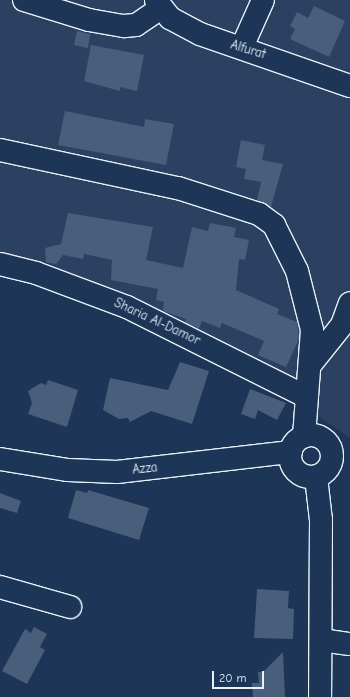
<!DOCTYPE html>
<html>
<head>
<meta charset="utf-8">
<style>
	body { margin:0 }
	#map { position:relative; width:350px; height:697px; overflow:hidden; background:#1d3557; font-family:"Comic Neue",sans-serif }
	div>[style] { position:absolute }
	[style*='--x'] { left:calc(var(--x)*1px); top:calc(var(--y)*1px); width:calc(var(--w)*1px); rotate:calc(var(--a)*1deg) }
	.built>* { inset:0; background:#2a4162 }
	.building>* { inset:0; background:#495e7a }
	.roads { filter:drop-shadow(1px 0 #e8f1f8) drop-shadow(-1px 0 #e8f1f8) drop-shadow(0 1px #e8f1f8) drop-shadow(0 -1px #e8f1f8) }
	.minor>* { height:22px; margin:-11px; padding:0 11px; transform-origin:11px; border-radius:11px; background:#1d3557 }
	.minor>.ring { margin:-11px; padding:0; box-sizing:content-box; background:none; border:22px solid #1d3557; border-radius:50% }
	span { translate:-50% -50%; white-space:nowrap; text-align:center; line-height:1.15; -webkit-text-stroke:3.5px #1d3557; paint-order:stroke }
	.street-label { font-size:13px; color:#e8f1f8 }
	.scale { position:absolute; left:212px; top:671px; width:52px; height:18px; box-sizing:border-box; border:2px solid #e8f1f8; border-top:0; padding-left:5px; font-size:12px; line-height:14px; white-space:nowrap; color:#e8f1f8; -webkit-text-stroke:3px #1d3557; paint-order:stroke }
</style>
</head>
<body>
<div id="map">
	<div class="built">
		<i style="clip-path:polygon(0 0,350px 0,350px 438px,192px 331px,0 267px)"></i>
	</div>
	<div class="building">
		<i style="clip-path:polygon(314px 6px,345px 21px,329px 57px,290px 39px,295px 29px,290px 26px,297px 12px,308px 18px)"></i>
		<i style="clip-path:polygon(77px 31px,90px 34px,88px 48px,74px 45px)"></i>
		<i style="clip-path:polygon(91px 45px,144px 55px,137px 91px,120px 87px,120px 91px,84px 81px)"></i>
		<i style="clip-path:polygon(65px 111px,144px 127px,145px 119px,174px 124px,166px 165px,58px 145px)"></i>
		<i style="clip-path:polygon(241px 140px,265px 145px,262px 160px,283px 164px,271px 207px,257px 200px,261px 182px,244px 179px,246px 169px,236px 167px)"></i>
		<i style="clip-path:polygon(68px 213px,153px 227px,146px 260px,183px 268px,192px 227px,208px 231px,210px 223px,236px 228px,234px 237px,249px 240px,245px 260px,239px 259px,236px 290px,279px 309px,277px 314px,297px 322px,299px 339px,286px 367px,258px 355px,264px 341px,222px 323px,220px 328px,202px 321px,199px 329px,185px 322px,186px 319px,163px 311px,164px 302px,156px 300px,158px 289px,111px 280px,112px 260px,84px 254px,83px 259px,63px 255px,56px 264px,46px 262px,45px 248px,61px 244px)"></i>
		<i style="clip-path:polygon(180px 362px,209px 371px,192px 424px,151px 411px,130px 422px,128px 418px,119px 419px,103px 410px,110px 378px,168px 390px)"></i>
		<i style="clip-path:polygon(48px 380px,78px 390px,67px 427px,28px 414px,32px 403px,28px 391px,41px 383px,46px 385px)"></i>
		<i style="clip-path:polygon(250px 389px,286px 403px,277px 420px,258px 410px,255px 419px,241px 414px)"></i>
		<i style="clip-path:polygon(76px 490px,87px 493px,88px 490px,149px 508px,139px 540px,68px 518px)"></i>
		<i style="clip-path:polygon(0 493px,21px 501px,17px 513px,0 508px)"></i>
		<i style="clip-path:polygon(257px 589px,289px 591px,288px 608px,294px 609px,293px 639px,254px 638px)"></i>
		<i style="clip-path:polygon(34px 627px,47px 634px,40px 647px,45px 650px,27px 684px,2px 671px,25px 629px,31px 633px)"></i>
		<i style="clip-path:polygon(283px 652px,285px 697px,253px 697px,252px 683px,259px 683px,258px 672px,263px 672px)"></i>
	</div>
	<div class="roads">
		<div class="minor">
			<i style="--x:24;--y:0;--w:68;--a:17.1"></i>
			<i style="--x:89;--y:20;--w:36;--a:10"></i>
			<i style="--x:124;--y:26;--w:12;--a:-5"></i>
			<i style="--x:136;--y:25;--w:30;--a:-34"></i>
			<i style="--x:156;--y:0;--w:23;--a:52"></i>
			<i style="--x:170;--y:18;--w:34;--a:28"></i>
			<i style="--x:200;--y:34;--w:159;--a:19.1"></i>
			<i style="--x:242;--y:47;--w:51;--a:-65.9"></i>
			<i style="--x:0;--y:150;--w:182;--a:12.1"></i>
			<i style="--x:178;--y:188;--w:85;--a:17.8"></i>
			<i style="--x:259;--y:214;--w:19;--a:36"></i>
			<i style="--x:274;--y:225;--w:51;--a:63.4"></i>
			<i style="--x:297;--y:271;--w:61;--a:75.7"></i>
			<i style="--x:312;--y:330;--w:107;--a:94.3"></i>
			<i style="--x:0;--y:264;--w:37;--a:14"></i>
			<i style="--x:36;--y:273;--w:97;--a:20.5"></i>
			<i style="--x:127;--y:307;--w:201;--a:26.6"></i>
			<i style="--x:311;--y:364;--w:50;--a:-51.5"></i>
			<i style="--x:342;--y:325;--w:23;--a:-70"></i>
			<i class="ring" style="left:290px;top:435px;width:20px;height:20px"></i>
			<i style="--x:0;--y:459;--w:69;--a:9.2"></i>
			<i style="--x:68;--y:470;--w:49;--a:2.3"></i>
			<i style="--x:117;--y:472;--w:175;--a:-6.6"></i>
			<i style="--x:316;--y:477;--w:43;--a:83.4"></i>
			<i style="--x:321;--y:520;--w:177;--a:90.3"></i>
			<i style="--x:0;--y:587;--w:73;--a:15.9"></i>
			<i style="--x:321;--y:640;--w:29;--a:8"></i>
		</div>
	</div>
	<div class="street-label">
		<span style="left:248px;top:50px;rotate:17deg">Alfurat</span>
		<span style="left:157px;top:322px;rotate:25deg">Sharia Al-Damor</span>
		<span style="left:145px;top:469px;rotate:-6deg">Azza</span>
	</div>
	<div class="scale">20 m</div>
</div>
</body>
</html>
